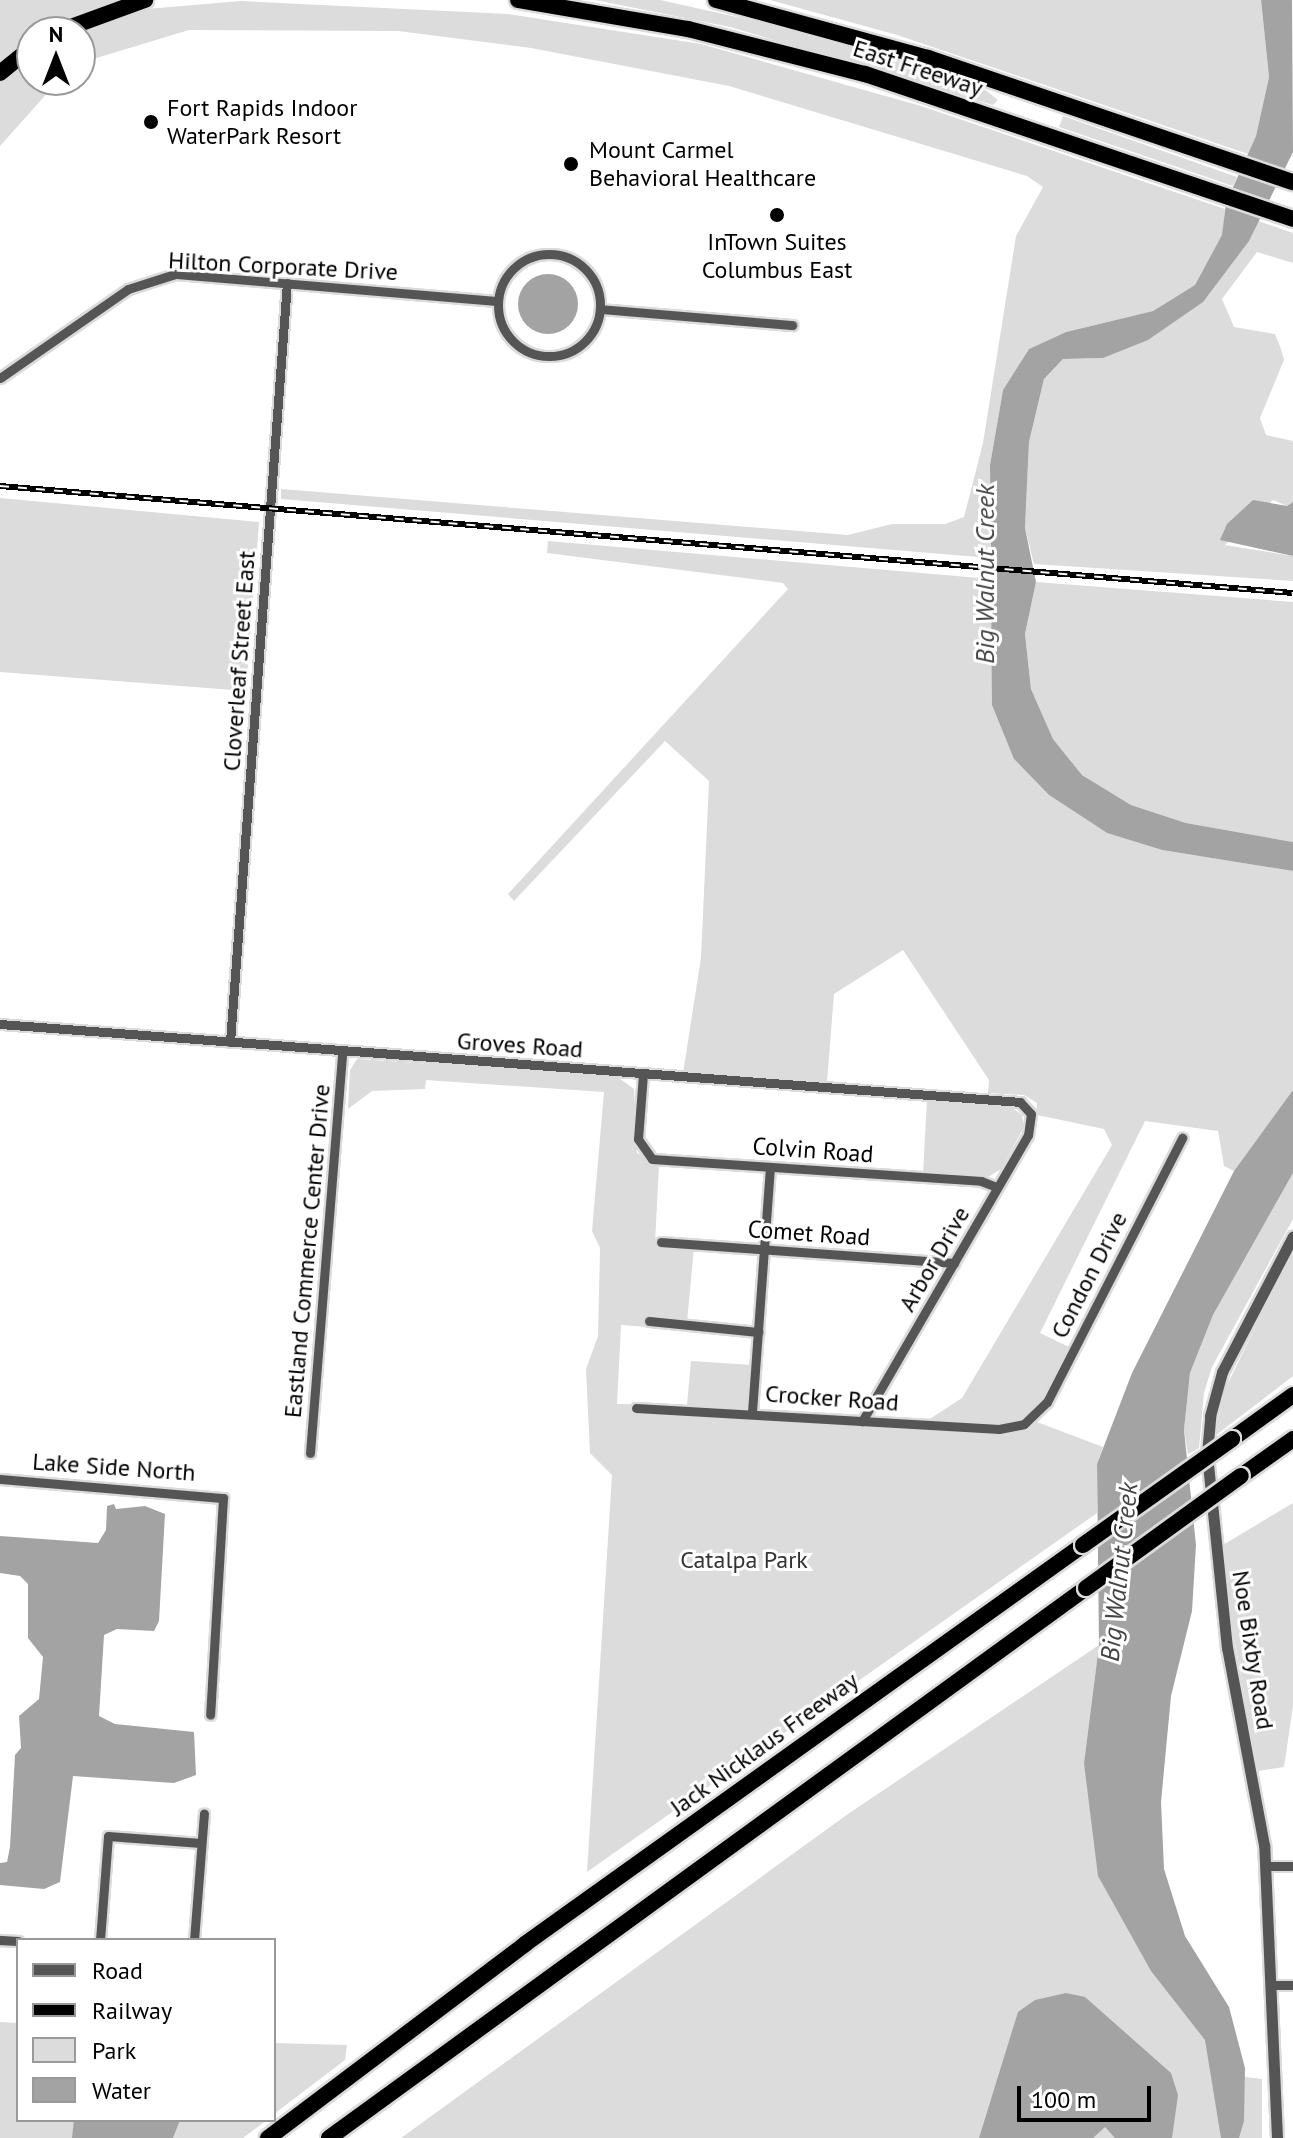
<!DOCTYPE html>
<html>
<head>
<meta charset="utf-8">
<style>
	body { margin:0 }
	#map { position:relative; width:1293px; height:2138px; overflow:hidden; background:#fff; font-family:"PT Sans",sans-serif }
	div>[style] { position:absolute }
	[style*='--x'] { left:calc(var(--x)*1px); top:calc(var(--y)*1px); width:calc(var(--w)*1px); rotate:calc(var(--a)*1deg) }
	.green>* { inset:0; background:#dcdcdc }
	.water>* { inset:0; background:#a3a3a3 }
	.round { border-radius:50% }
	.roads { filter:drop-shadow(2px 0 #dbdbdb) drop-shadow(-2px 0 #dbdbdb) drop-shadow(0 2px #dbdbdb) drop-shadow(0 -2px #dbdbdb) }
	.minor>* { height:9px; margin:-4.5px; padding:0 4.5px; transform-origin:4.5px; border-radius:4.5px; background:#555 }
	.minor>.ring { margin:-4.5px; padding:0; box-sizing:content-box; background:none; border:9px solid #555; border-radius:50% }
	.tertiary>* { height:11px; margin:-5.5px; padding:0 5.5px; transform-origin:5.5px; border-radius:5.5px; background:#555 }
	.motorway>* { height:16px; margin:-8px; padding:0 8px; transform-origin:8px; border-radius:8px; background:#000 }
	.rail>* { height:6px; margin-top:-3px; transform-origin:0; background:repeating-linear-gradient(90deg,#fff 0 9px,#000 0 18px); box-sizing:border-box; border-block:2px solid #000 }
	.bridges { filter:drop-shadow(2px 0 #dbdbdb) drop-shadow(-2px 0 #dbdbdb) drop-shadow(0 2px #dbdbdb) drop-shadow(0 -2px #dbdbdb) }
	.motorway-bridge>* { height:16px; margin:-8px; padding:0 8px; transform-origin:8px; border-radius:8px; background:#000 }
	.dots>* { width:22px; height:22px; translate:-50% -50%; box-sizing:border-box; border:4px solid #fff; border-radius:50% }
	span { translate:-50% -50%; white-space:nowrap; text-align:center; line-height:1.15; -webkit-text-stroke:6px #fff; paint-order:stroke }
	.street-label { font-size:24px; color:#000 }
	.poi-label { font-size:24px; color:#000 }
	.left { translate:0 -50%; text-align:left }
	.park-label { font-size:24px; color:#333 }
	.water-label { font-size:26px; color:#444; font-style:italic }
	.legend { position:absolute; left:16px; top:1938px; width:260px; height:184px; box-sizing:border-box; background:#fff; border:2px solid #999; margin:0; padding:10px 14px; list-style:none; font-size:24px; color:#000 }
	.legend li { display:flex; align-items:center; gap:16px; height:40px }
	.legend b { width:40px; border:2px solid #999 }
	.north { position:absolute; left:16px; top:16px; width:80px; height:80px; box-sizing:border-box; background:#fff; border:2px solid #999; border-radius:50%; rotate:0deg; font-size:22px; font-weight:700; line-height:32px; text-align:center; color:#000 }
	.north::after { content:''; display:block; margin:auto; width:28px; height:36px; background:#000; clip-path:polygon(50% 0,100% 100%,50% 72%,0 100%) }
	.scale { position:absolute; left:1017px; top:2086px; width:134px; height:36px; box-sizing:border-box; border:4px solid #000; border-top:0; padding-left:10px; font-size:24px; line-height:28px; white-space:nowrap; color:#000; -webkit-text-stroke:6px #fff; paint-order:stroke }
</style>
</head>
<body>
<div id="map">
	<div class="green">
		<i style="clip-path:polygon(0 0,121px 0,32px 32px,32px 39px,0 64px)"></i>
		<i style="clip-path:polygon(595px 0,660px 0,764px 23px,912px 65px,984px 89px,998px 100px,993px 105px,730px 27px)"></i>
		<i style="clip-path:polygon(770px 0,1261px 0,1269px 77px,1256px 136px,1248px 154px,897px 35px)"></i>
		<i style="clip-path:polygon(241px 1px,508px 14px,701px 44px,921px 106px,1225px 209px,1223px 234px,1195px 285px,1153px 311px,1066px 332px,1029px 349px,1003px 390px,990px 465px,990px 558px,281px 499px,281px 489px,848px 535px,892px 524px,945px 524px,964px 517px,983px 443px,1016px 236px,1043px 187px,1027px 176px,729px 86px,531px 48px,398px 31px,189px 30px,80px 63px,80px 32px,134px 10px)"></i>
		<i style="clip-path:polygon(32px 56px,32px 80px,59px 80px,0 146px,0 80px)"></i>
		<i style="clip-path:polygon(1063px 116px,1237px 177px,1233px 186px,1059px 127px)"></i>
		<i style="clip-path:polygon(1258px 221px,1293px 233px,1293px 263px,1257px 252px,1222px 299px,1234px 327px,1275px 334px,1281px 349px,1284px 360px,1260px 418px,1266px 435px,1293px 441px,1293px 502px,1287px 506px,1273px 500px,1225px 545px,1293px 556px,1293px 581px,1034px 564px,1025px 528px,1029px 442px,1044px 379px,1063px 359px,1103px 358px,1249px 241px)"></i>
		<i style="clip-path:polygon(0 498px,259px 522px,246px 691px,0 672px)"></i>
		<i style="clip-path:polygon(548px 541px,991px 579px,1014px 759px,1049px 795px,1107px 833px,1162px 850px,1293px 871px,1293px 1090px,1234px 1171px,1224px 1166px,1218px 1131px,1145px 1121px,1040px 1333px,1069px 1347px,1037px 1422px,1103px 1447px,1097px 1464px,1097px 1513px,587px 1872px,612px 1475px,590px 1453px,586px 1369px,598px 1336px,600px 1248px,592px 1231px,604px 1092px,426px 1080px,425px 1089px,372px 1091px,348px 1109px,350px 1070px,357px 1059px,616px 1076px,634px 1089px,637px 1153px,659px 1165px,655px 1243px,694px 1248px,687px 1322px,648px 1320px,648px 1327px,621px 1325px,617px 1404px,687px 1405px,691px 1361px,752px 1365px,750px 1410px,928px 1420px,962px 1398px,1112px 1145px,1104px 1129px,1037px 1115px,1037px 1103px,1024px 1095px,988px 1093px,989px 1080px,903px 950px,834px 994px,827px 1082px,683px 1073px,701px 958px,709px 781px,665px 741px,514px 901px,508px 894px,788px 589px,783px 583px,547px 553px)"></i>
		<i style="clip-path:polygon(1036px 582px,1293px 602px,1293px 842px,1186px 823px,1131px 805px,1082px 775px,1053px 739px,1031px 689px,1025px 634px)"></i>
		<i style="clip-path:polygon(927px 1099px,1009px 1105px,1022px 1115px,1024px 1127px,1001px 1169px,988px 1177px,923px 1174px)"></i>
		<i style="clip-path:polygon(1293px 1173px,1293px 1219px,1212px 1367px,1204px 1393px,1199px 1448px,1188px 1454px,1184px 1430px,1190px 1373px,1213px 1315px)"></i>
		<i style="clip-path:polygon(1293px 1251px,1293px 1376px,1215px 1436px,1224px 1391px)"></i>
		<i style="clip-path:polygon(1293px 1503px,1293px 1706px,1284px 1767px,1258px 1771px,1218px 1548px)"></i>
		<i style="clip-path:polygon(1099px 1645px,1084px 1763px,1245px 2077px,1262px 2079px,1262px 2138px,401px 2138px,848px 1814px)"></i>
		<i style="clip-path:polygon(0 2022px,18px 2023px,18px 2120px,267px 2120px,243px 2138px,0 2138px)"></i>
		<i style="clip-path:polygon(274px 2043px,347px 2045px,345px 2060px,274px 2114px)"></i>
	</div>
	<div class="water">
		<i style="clip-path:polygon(1261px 0,1292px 0,1293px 152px,1249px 241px,1203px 302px,1148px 340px,1103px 358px,1063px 359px,1044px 379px,1029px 442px,1025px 528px,1036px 582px,1025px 634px,1031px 689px,1053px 739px,1082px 775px,1131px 805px,1186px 823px,1293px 842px,1293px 871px,1162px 850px,1107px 833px,1049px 795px,1014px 759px,992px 705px,990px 465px,1003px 390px,1029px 349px,1066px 332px,1153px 311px,1195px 285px,1222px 235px,1226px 203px,1256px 136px,1269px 77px)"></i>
		<i class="round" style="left:518px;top:274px;width:60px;height:60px"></i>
		<i style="clip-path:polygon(1253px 500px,1287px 506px,1293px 502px,1293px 556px,1220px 540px,1227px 524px)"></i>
		<i style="clip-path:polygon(1293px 1090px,1293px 1173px,1213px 1315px,1190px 1373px,1184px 1430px,1196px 1545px,1192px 1611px,1171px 1696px,1161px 1802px,1164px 1869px,1185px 1936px,1229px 2007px,1245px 2068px,1244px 2121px,1239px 2138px,1221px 2138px,1205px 2040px,1151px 1971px,1098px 1876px,1084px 1763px,1099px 1645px,1097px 1464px,1132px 1373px,1234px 1171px)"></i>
		<i style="clip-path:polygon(114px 1504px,116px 1509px,145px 1506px,165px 1514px,159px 1621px,154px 1631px,117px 1629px,104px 1635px,99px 1716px,115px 1724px,194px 1732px,196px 1775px,174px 1783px,73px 1776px,60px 1882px,44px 1889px,0 1885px,0 1863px,7px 1862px,10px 1847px,15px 1755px,21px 1748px,19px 1716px,39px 1699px,43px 1657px,28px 1638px,28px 1584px,20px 1576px,0 1573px,0 1536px,98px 1543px,106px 1530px,107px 1506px)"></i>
		<i style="clip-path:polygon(1066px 1993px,1085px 1997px,1171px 2073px,1178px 2095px,1172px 2138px,1115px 2138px,1105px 2127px,1093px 2138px,979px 2138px,1018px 2012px,1035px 2000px)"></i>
		<i style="clip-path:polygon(74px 2120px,180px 2120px,173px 2138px,72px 2138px)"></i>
	</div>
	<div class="roads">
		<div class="minor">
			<i class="ring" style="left:498px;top:254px;width:93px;height:93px"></i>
			<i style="--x:600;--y:309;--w:193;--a:4.8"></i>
			<i style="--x:0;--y:378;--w:156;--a:-34.8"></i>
			<i style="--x:128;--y:289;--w:49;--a:-17.7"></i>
			<i style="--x:175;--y:274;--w:324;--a:4.8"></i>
			<i style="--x:0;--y:1024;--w:1023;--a:4.37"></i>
			<i style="--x:1020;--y:1102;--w:16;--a:47"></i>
			<i style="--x:1031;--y:1114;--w:21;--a:98"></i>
			<i style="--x:1028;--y:1135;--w:331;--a:120.1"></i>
			<i style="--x:230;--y:1042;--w:761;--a:-85.71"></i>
			<i style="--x:643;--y:1074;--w:65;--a:94.4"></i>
			<i style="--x:638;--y:1139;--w:24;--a:55"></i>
			<i style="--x:652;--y:1159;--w:330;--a:3.8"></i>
			<i style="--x:981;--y:1181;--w:17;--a:21"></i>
			<i style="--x:661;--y:1242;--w:294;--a:4.1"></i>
			<i style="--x:649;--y:1321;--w:110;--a:5.8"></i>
			<i style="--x:636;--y:1408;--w:364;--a:3.3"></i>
			<i style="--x:999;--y:1429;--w:25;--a:-11"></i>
			<i style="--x:1024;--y:1424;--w:32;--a:-44"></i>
			<i style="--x:1047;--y:1402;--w:297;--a:-62.9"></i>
			<i style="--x:752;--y:1412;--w:245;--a:-85.8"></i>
			<i style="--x:310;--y:1453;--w:402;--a:-85.4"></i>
			<i style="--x:0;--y:1479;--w:224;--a:4.9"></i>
			<i style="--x:223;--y:1498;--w:217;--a:93.4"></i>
			<i style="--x:1265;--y:1866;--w:28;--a:0"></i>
			<i style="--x:0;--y:1940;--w:18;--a:3"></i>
			<i style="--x:100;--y:1940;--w:104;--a:-85.6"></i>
			<i style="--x:108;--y:1836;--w:93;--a:4.3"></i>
			<i style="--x:194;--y:1940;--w:127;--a:-85.5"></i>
			<i style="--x:1273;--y:1985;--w:20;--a:0"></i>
		</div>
		<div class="tertiary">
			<i style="--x:1277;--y:2138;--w:293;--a:-92.5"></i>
			<i style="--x:1264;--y:1845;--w:200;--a:-100.6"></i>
			<i style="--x:1227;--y:1648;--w:195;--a:-95.9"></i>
			<i style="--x:1207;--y:1454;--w:38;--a:-85"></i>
			<i style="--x:1210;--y:1416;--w:46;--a:-74.7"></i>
			<i style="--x:1222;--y:1372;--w:153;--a:-62.4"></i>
		</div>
		<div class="motorway">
			<i style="--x:518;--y:0;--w:172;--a:9.7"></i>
			<i style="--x:688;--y:29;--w:183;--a:14.3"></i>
			<i style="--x:865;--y:74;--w:452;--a:18.7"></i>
			<i style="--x:716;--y:0;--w:220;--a:15.3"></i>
			<i style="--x:928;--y:58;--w:385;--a:18.8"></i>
			<i style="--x:57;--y:32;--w:94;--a:-20"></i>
			<i style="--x:0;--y:73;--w:41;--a:-39.1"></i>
			<i style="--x:1232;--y:1439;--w:75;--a:-35.8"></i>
			<i style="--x:1241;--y:1476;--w:64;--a:-35.4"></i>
			<i style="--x:268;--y:2138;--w:322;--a:-37"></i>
			<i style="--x:525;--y:1944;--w:686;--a:-35.57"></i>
			<i style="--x:329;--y:2138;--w:936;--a:-36"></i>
		</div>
	</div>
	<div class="rail">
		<i style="--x:0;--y:486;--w:1297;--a:4.73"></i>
	</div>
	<div class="bridges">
		<div class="motorway-bridge">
			<i style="--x:1083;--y:1545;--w:183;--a:-35.4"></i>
			<i style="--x:1086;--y:1588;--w:191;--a:-35.9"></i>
		</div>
	</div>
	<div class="dots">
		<i style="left:151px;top:122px;background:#000"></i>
		<i style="left:571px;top:164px;background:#000"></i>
		<i style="left:777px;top:215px;background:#000"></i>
	</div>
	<div class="street-label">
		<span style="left:918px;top:68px;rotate:18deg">East Freeway</span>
		<span style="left:283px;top:266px;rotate:3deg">Hilton Corporate Drive</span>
		<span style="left:239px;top:661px;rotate:-86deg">Cloverleaf Street East</span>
		<span style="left:520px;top:1045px;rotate:4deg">Groves Road</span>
		<span style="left:813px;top:1150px;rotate:4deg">Colvin Road</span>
		<span style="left:809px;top:1233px;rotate:4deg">Comet Road</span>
		<span style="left:307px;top:1251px;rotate:-85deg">Eastland Commerce Center Drive</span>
		<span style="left:934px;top:1259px;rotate:-60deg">Arbor Drive</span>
		<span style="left:1089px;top:1275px;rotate:-63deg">Condon Drive</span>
		<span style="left:832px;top:1398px;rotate:4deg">Crocker Road</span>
		<span style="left:114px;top:1467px;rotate:4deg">Lake Side North</span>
		<span style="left:1253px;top:1650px;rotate:81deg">Noe Bixby Road</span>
		<span style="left:764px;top:1744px;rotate:-36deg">Jack Nicklaus Freeway</span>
	</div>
	<div class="poi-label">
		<span class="left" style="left:167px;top:122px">Fort Rapids Indoor<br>WaterPark Resort</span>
		<span class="left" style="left:589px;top:164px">Mount Carmel<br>Behavioral Healthcare</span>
		<span style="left:777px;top:256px">InTown Suites<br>Columbus East</span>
	</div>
	<div class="park-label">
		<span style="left:744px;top:1560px">Catalpa Park</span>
	</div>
	<div class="water-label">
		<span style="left:985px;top:574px;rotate:-90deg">Big Walnut Creek</span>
		<span style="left:1119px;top:1572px;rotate:-84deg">Big Walnut Creek</span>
	</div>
	<ul class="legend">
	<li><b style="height:10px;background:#555"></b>Road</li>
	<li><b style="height:10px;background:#000"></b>Railway</li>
	<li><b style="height:22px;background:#dcdcdc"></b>Park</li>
	<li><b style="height:22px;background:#a3a3a3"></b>Water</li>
	</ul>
	<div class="north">N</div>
	<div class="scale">100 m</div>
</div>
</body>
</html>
